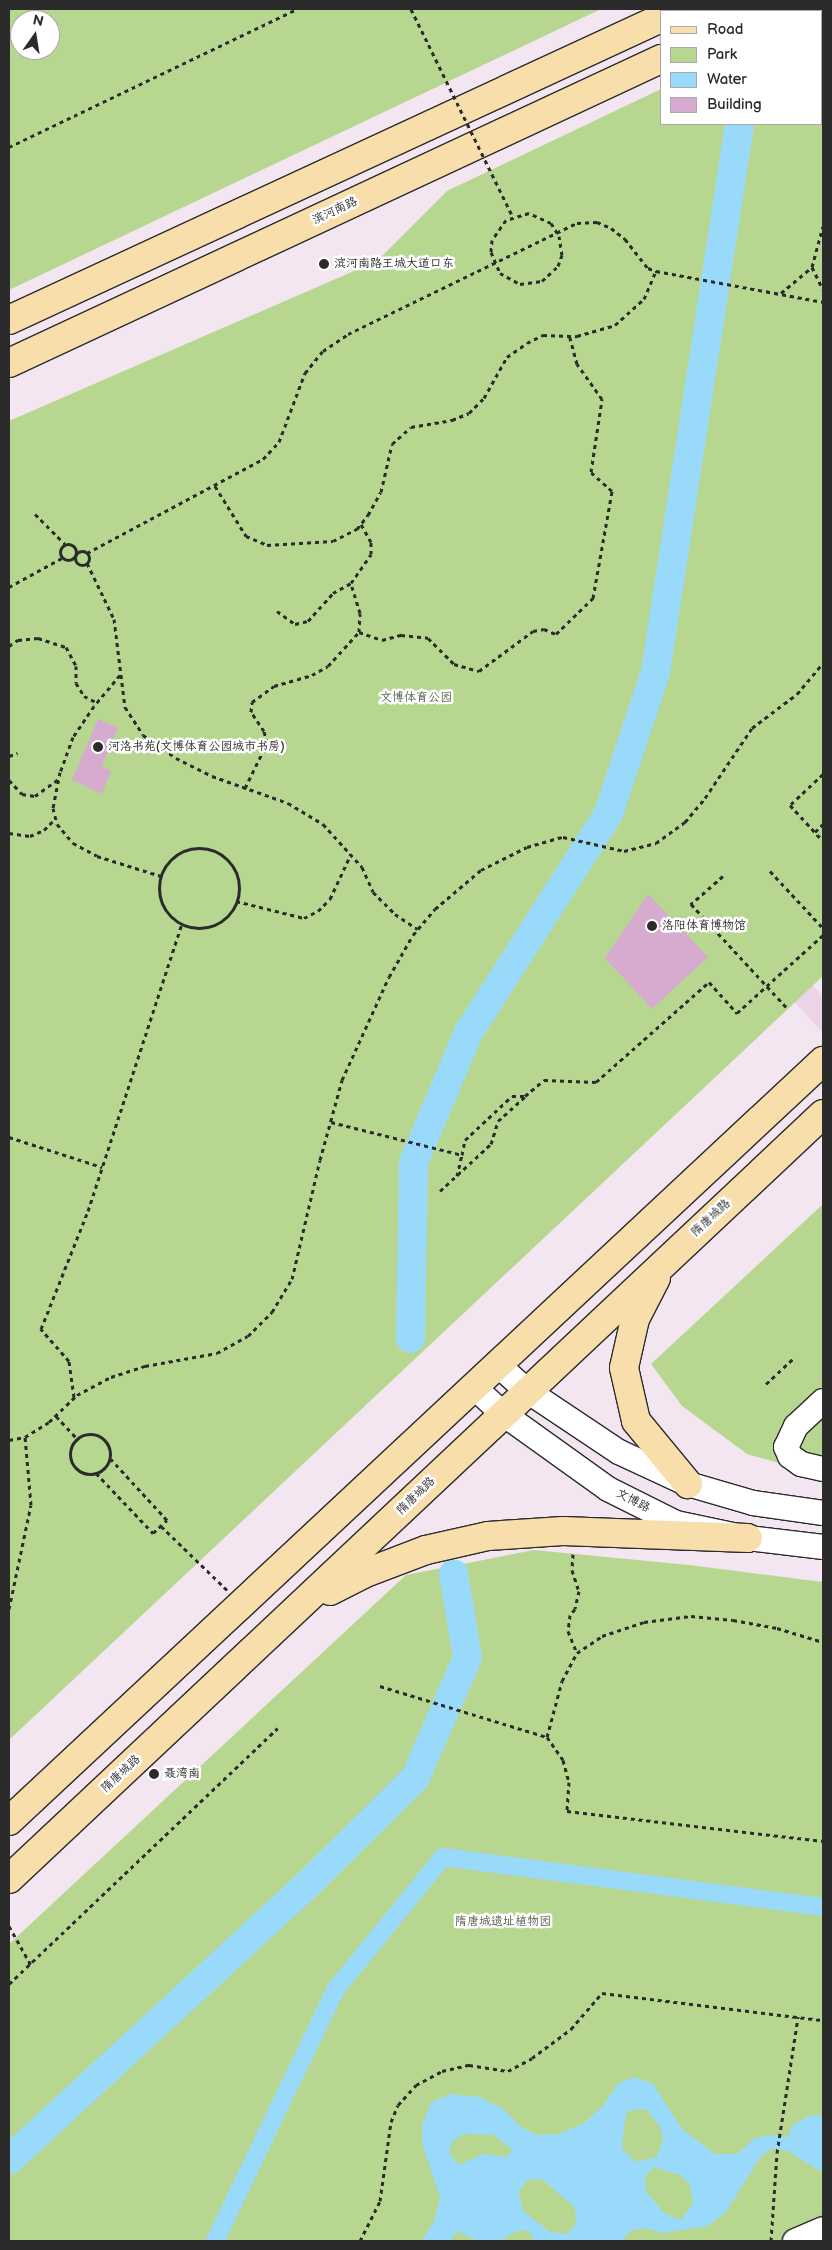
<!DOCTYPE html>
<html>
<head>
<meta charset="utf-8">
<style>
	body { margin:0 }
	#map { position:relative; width:832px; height:2250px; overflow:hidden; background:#f3e6f1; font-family:"Balsamiq Sans","LXGW WenKai TC",sans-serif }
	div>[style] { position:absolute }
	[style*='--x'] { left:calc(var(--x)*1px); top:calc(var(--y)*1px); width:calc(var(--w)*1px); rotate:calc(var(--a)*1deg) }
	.built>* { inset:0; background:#ebd4e7 }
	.green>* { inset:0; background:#b7d791 }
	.water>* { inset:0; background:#99dafb }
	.canal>* { height:18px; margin:-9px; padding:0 9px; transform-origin:9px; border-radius:9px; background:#99dafb }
	.river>* { height:29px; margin:-14.5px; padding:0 14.5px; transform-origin:14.5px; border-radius:14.5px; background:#99dafb }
	.building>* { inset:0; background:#d7abcf }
	.path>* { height:3px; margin-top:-1.5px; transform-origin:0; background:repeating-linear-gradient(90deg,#2b2b2b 0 4px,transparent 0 8px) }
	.path>.ring { margin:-1.5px; padding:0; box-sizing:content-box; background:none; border:3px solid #2b2b2b; border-radius:50% }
	.roads { filter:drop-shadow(1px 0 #2b2b2b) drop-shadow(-1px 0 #2b2b2b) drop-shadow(0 1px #2b2b2b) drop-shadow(0 -1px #2b2b2b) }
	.minor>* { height:24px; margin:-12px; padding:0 12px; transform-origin:12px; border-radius:12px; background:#fff }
	.major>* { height:28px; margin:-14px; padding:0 14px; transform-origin:14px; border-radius:14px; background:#f8deab }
	.path-bridge>* { height:3px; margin-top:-1.5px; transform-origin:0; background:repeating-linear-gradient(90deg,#2b2b2b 0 4px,transparent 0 8px) }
	.dots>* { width:14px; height:14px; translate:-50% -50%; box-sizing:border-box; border:2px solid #fff; border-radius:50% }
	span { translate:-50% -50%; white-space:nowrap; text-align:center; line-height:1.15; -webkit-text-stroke:5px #fff; paint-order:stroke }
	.street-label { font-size:12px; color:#2b2b2b }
	.poi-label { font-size:12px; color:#2b2b2b }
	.left { translate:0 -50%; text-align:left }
	.park-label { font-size:12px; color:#555f4a }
	.frame { position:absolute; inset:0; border:10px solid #2b2b2b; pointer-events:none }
	.legend { position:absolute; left:660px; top:10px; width:162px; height:115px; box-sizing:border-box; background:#fff; border:1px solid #aaa; margin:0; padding:6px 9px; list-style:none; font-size:15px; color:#2b2b2b }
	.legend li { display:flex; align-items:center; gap:10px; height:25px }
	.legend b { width:25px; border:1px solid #aaa }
	.north { position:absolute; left:10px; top:10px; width:50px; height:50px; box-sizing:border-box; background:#fff; border:1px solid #aaa; border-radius:50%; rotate:13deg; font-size:14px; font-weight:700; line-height:20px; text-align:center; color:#2b2b2b }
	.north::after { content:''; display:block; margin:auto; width:18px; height:22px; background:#2b2b2b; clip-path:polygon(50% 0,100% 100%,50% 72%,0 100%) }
</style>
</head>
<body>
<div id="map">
	<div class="built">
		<i style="clip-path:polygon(755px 922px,823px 996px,823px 1033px,736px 939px)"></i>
	</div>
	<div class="green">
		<i style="clip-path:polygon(evenodd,9px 9px,601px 9px,9px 290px,9px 9px,20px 20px,50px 20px,50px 50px,20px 50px,20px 20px)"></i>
		<i style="clip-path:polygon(823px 12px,823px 976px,9px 1740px,9px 421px,377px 261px,447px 191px,661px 89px,661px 124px,821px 124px)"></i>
		<i style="clip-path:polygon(823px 1204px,823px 1475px,747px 1454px,682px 1406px,651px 1364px)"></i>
		<i style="clip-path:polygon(534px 1550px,689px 1565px,823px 1582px,823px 2241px,9px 2241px,9px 1944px,406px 1575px)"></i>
	</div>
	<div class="water">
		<i style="clip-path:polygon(evenodd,635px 2077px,653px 2084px,682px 2129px,715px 2154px,737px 2154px,754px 2139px,769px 2135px,788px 2137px,792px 2126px,808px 2116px,823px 2115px,823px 2173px,786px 2150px,770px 2149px,759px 2159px,726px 2212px,708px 2226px,662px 2233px,646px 2228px,630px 2231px,622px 2241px,534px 2241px,529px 2231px,519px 2230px,500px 2241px,478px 2241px,458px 2231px,450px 2241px,422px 2241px,435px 2219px,440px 2197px,422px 2143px,422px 2126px,431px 2103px,450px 2094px,480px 2097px,503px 2109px,520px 2126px,536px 2135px,559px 2134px,584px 2123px,603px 2106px,618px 2083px,635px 2077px,646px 2109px,659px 2125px,663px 2139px,657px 2157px,636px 2162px,622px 2149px,624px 2126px,627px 2111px,646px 2109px,635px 2077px,463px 2134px,494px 2135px,512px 2150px,508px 2157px,483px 2154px,459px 2165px,449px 2153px,452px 2142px,463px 2134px,635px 2077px,654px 2167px,680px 2175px,690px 2185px,693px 2203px,681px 2220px,664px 2213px,646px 2191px,645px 2176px,654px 2167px,635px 2077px,542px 2179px,575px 2208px,576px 2224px,568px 2234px,550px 2232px,523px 2211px,519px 2192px,527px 2180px,542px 2179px)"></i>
	</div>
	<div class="canal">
		<i style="--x:215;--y:2241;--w:280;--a:-64.4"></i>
		<i style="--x:336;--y:1989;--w:170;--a:-51"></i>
		<i style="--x:443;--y:1857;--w:383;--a:7.5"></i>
	</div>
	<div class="river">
		<i style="--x:410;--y:1338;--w:176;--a:-89"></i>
		<i style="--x:413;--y:1162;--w:141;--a:-67.1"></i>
		<i style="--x:468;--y:1032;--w:260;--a:-57.4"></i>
		<i style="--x:608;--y:813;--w:149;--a:-71.6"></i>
		<i style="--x:655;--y:672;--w:554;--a:-81.29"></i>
		<i style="--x:9;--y:2159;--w:404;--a:-42.7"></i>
		<i style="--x:306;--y:1885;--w:153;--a:-44.7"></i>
		<i style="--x:415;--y:1777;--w:131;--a:-66.6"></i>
		<i style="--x:467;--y:1657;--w:85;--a:-99.5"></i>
	</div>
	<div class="building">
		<i style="clip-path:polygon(98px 719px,118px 728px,102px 766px,111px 771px,102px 794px,72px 780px)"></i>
		<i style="clip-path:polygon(648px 894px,708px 957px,652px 1009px,605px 958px)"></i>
	</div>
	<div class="path">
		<i style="--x:9;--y:147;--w:319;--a:-25.6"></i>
		<i style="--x:551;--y:223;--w:15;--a:58"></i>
		<i style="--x:812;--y:267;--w:42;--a:-75"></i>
		<i style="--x:781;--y:293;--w:40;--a:-40"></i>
		<i style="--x:812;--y:267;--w:25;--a:64"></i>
		<i style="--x:215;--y:486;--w:59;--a:58.2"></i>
		<i style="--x:246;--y:536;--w:23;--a:23"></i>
		<i style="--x:267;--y:545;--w:66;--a:-3.5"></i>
		<i style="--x:333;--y:541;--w:27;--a:-27"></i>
		<i style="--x:357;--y:529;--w:18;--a:-52"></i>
		<i style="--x:368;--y:515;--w:26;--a:-61"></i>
		<i style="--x:381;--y:492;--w:49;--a:-77.1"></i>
		<i style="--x:392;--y:444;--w:25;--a:-42"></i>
		<i style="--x:411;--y:427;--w:42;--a:-9.7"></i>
		<i style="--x:452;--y:420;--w:18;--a:-22"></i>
		<i style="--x:469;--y:413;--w:21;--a:-45"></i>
		<i style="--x:484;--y:398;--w:47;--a:-60.7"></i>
		<i style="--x:507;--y:357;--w:24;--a:-35"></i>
		<i style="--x:527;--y:343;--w:18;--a:-27"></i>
		<i style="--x:543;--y:335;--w:34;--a:2"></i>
		<i style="--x:577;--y:336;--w:40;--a:-16"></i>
		<i style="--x:615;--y:325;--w:39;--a:-42"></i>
		<i style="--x:644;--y:299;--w:30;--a:-67"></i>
		<i style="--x:35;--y:514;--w:42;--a:45"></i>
		<i class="ring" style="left:60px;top:544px;width:13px;height:13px"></i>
		<i class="ring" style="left:75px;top:551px;width:11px;height:11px"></i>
		<i style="--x:87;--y:553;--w:200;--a:-28.1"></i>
		<i style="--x:263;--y:459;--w:23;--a:-47"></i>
		<i style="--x:279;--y:442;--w:74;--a:-69.4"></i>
		<i style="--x:305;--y:373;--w:28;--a:-51"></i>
		<i style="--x:323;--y:351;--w:30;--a:-34"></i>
		<i style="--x:348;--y:334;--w:254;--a:-25.9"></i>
		<i style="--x:577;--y:223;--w:20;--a:-3"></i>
		<i style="--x:597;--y:222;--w:15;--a:23"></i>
		<i style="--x:611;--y:228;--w:18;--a:38"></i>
		<i style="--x:625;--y:239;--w:37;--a:52"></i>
		<i style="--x:648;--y:268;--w:9;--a:21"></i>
		<i style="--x:656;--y:271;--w:170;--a:10.5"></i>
		<i style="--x:87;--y:563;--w:62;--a:64.3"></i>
		<i style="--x:114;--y:619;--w:89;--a:82.9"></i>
		<i style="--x:125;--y:707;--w:33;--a:57"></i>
		<i style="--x:143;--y:735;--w:40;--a:34.9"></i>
		<i style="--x:176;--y:758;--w:40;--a:26.6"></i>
		<i style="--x:212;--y:776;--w:81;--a:19.6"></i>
		<i style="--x:288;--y:803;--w:41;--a:31"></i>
		<i style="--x:323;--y:824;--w:58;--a:47.8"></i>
		<i style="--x:362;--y:867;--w:27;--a:66"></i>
		<i style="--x:373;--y:892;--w:31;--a:45"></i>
		<i style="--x:395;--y:914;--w:27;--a:34"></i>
		<i style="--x:9;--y:587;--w:60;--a:-28.7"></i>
		<i style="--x:277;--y:611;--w:22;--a:36"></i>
		<i style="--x:295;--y:624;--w:13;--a:-13"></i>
		<i style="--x:308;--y:621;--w:38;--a:-48"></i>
		<i style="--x:333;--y:593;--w:21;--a:-29"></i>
		<i style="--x:359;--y:632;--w:19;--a:-87"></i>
		<i style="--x:360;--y:613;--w:31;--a:-107"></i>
		<i style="--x:351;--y:583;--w:35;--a:-55"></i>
		<i style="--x:371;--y:554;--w:12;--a:-90"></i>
		<i style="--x:371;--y:542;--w:21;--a:-119"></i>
		<i style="--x:9;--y:646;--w:11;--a:-34"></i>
		<i style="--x:18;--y:640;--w:20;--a:-6"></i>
		<i style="--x:38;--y:638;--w:29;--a:18"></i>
		<i style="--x:66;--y:647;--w:21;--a:62"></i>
		<i style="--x:76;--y:666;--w:17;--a:90"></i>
		<i style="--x:76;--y:683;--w:15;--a:58"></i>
		<i style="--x:84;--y:696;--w:13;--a:27"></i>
		<i style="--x:120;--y:675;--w:40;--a:130"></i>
		<i style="--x:94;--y:706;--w:37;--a:124"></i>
		<i style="--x:73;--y:737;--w:37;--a:110"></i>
		<i style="--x:60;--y:772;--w:37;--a:101"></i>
		<i style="--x:53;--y:808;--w:16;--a:76"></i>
		<i style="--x:57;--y:824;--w:25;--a:50"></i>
		<i style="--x:73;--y:843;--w:27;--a:28"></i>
		<i style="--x:97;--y:856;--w:67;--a:17.4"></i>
		<i style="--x:9;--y:756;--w:9;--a:-18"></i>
		<i style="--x:823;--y:774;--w:45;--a:136.8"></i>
		<i style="--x:790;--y:805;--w:49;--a:47.5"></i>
		<i style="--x:9;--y:780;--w:19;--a:47"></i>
		<i style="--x:22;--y:794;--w:13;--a:9"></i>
		<i style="--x:35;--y:796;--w:29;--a:-36"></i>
		<i style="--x:245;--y:788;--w:50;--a:-63.9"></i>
		<i style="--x:267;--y:743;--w:12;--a:-104"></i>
		<i style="--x:264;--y:731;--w:23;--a:-124"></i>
		<i style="--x:251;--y:712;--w:10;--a:-84"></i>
		<i style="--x:252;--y:702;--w:27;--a:-36"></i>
		<i style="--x:274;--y:686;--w:40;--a:-16"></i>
		<i style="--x:312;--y:675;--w:18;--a:-29"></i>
		<i style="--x:328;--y:666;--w:46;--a:-47.6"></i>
		<i style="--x:359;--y:632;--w:24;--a:19"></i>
		<i style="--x:382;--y:640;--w:20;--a:-15"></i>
		<i style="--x:401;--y:635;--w:27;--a:6"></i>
		<i style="--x:428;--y:638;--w:37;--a:45"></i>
		<i style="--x:454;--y:664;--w:26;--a:16"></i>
		<i style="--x:479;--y:671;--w:67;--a:-36.5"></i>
		<i style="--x:533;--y:631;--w:11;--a:-10"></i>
		<i style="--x:544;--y:629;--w:13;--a:23"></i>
		<i style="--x:556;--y:634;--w:52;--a:-44.2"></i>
		<i style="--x:593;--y:598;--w:109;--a:-79.9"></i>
		<i style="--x:612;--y:491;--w:28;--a:-138"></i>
		<i style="--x:591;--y:472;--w:74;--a:-81.4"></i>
		<i style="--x:602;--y:399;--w:43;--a:-125.5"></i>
		<i style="--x:577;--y:364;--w:30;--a:-105"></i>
		<i style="--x:815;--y:832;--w:11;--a:-45"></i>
		<i style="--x:9;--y:833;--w:21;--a:8"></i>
		<i style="--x:30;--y:836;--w:15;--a:-23"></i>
		<i style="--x:44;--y:830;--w:17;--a:-45"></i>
		<i class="ring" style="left:159px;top:848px;width:77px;height:77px"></i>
		<i style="--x:770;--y:871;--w:78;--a:47.1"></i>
		<i style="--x:723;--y:876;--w:43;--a:138.8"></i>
		<i style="--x:691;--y:904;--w:143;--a:47.3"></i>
		<i style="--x:236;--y:901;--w:70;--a:14"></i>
		<i style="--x:304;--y:918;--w:16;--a:-27"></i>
		<i style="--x:318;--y:911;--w:17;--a:-45"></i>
		<i style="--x:330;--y:899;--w:50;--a:-65"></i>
		<i style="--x:741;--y:927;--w:6;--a:45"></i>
		<i style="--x:331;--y:1122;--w:135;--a:14.1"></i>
		<i style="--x:462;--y:1155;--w:15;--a:-79"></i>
		<i style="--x:465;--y:1140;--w:64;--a:-43.1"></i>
		<i style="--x:512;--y:1096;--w:13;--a:0"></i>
		<i style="--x:525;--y:1096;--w:25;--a:-40"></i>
		<i style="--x:544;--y:1080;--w:52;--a:2.2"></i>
		<i style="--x:596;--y:1082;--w:151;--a:-41.5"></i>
		<i style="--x:709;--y:982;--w:42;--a:47.9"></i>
		<i style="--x:737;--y:1013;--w:116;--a:-42.2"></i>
		<i style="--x:9;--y:1137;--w:98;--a:17.9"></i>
		<i style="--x:457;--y:1176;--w:22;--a:-77"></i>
		<i style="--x:440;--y:1191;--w:69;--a:-42.7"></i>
		<i style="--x:491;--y:1144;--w:24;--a:-73"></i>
		<i style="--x:498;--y:1121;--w:36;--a:-42"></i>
		<i style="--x:766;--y:1384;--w:40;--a:-43"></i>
		<i style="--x:74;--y:1397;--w:36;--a:-98"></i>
		<i style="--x:69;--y:1361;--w:43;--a:-131.2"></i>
		<i style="--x:41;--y:1329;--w:127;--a:-68.3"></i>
		<i style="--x:88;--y:1211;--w:302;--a:-71.9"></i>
		<i style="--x:56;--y:1416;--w:33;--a:47"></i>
		<i class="ring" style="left:70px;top:1434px;width:37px;height:37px"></i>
		<i style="--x:9;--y:1440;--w:16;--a:-11"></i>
		<i style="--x:25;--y:1437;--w:28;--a:-32"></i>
		<i style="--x:49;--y:1422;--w:39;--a:-44"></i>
		<i style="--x:77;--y:1395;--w:38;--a:-28"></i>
		<i style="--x:111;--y:1377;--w:36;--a:-18"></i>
		<i style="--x:145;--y:1366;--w:73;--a:-10.2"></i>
		<i style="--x:217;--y:1353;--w:35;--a:-29"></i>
		<i style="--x:248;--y:1336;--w:34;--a:-45"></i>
		<i style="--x:272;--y:1312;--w:39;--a:-59"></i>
		<i style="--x:292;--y:1279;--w:122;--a:-76.8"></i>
		<i style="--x:320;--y:1160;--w:83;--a:-74.6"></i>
		<i style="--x:342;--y:1080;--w:113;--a:-65.5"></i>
		<i style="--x:389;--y:977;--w:48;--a:-60.3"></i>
		<i style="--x:413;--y:935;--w:34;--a:-50"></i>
		<i style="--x:435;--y:909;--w:60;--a:-40.3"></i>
		<i style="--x:481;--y:870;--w:51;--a:-26.6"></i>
		<i style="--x:527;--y:847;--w:37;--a:-16"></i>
		<i style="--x:563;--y:837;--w:63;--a:12.9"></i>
		<i style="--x:624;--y:851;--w:33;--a:-14"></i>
		<i style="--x:656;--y:843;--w:36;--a:-36"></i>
		<i style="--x:685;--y:822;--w:31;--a:-50"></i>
		<i style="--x:705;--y:798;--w:84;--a:-56.1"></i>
		<i style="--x:752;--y:728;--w:56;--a:-37.1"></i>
		<i style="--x:797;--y:694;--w:40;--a:-50"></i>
		<i style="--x:96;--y:1473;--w:83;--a:46.5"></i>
		<i style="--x:153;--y:1533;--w:19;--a:-43"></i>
		<i style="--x:167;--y:1520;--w:83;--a:-132.6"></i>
		<i style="--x:161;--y:1526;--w:92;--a:44.1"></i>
		<i style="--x:573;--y:1554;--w:16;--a:94"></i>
		<i style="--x:572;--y:1570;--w:22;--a:72"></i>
		<i style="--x:579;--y:1591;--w:18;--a:103"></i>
		<i style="--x:575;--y:1609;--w:8;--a:130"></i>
		<i style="--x:570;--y:1615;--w:16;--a:97"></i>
		<i style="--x:568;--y:1631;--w:24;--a:68"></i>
		<i style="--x:9;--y:1609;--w:106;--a:-78.1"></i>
		<i style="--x:31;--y:1505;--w:68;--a:-95"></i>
		<i style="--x:380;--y:1686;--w:175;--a:17"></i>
		<i style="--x:547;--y:1737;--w:58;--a:-75"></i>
		<i style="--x:562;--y:1681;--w:32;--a:-62"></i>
		<i style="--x:577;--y:1653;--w:30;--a:-34"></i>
		<i style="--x:602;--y:1636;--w:44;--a:-18.4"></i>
		<i style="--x:644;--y:1622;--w:47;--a:-7.3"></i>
		<i style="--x:691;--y:1616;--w:42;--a:5.4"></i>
		<i style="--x:733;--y:1620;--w:45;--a:10.3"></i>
		<i style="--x:777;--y:1628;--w:48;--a:16.9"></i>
		<i style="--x:547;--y:1737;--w:28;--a:55"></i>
		<i style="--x:563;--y:1760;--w:23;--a:75"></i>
		<i style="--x:569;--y:1782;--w:29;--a:94"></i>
		<i style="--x:567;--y:1811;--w:258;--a:6.7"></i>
		<i style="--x:9;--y:1926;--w:45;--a:60.6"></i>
		<i style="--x:9;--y:1984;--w:371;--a:-43.6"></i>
		<i style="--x:360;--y:2241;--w:45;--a:-63.4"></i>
		<i style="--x:380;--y:2201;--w:80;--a:-82.1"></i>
		<i style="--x:391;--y:2122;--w:18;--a:-68"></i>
		<i style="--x:398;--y:2105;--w:27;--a:-48"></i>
		<i style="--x:416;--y:2085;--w:30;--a:-28"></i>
		<i style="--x:442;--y:2071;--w:28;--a:-13"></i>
		<i style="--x:469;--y:2065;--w:39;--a:9"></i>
		<i style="--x:508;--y:2071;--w:27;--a:-28"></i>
		<i style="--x:532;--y:2058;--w:49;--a:-36.6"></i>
		<i style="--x:571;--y:2029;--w:48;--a:-49.3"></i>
		<i style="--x:602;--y:1993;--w:223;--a:7"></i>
		<i style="--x:771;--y:2241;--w:88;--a:-86.1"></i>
		<i style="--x:777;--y:2153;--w:138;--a:-81.2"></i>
	</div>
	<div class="roads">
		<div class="minor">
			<i style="--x:497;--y:1364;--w:39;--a:42"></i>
			<i style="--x:526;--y:1390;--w:112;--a:33.7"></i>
			<i style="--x:619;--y:1452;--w:76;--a:24.9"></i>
			<i style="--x:688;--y:1484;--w:68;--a:16.3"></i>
			<i style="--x:753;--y:1503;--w:71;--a:8.1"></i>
			<i style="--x:473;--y:1386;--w:40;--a:43"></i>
			<i style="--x:502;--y:1413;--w:130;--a:35.6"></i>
			<i style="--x:608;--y:1489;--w:76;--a:26.6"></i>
			<i style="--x:676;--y:1523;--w:74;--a:11.8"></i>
			<i style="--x:748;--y:1538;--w:76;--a:6.8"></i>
			<i style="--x:823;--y:1401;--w:37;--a:137"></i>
			<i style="--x:796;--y:1426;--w:23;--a:115"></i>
			<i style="--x:786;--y:1447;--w:10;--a:66"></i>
			<i style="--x:790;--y:1456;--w:14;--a:36"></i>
			<i style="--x:801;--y:1464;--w:23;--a:13"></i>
			<i style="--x:795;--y:2241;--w:30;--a:-23"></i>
		</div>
		<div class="major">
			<i style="--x:761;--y:11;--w:5;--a:-22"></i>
			<i style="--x:9;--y:320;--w:719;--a:-24.85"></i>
			<i style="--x:9;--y:363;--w:719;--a:-25"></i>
			<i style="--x:656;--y:1278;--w:46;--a:117.1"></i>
			<i style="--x:635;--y:1319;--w:50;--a:102.7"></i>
			<i style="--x:624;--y:1368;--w:54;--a:77.2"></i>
			<i style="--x:636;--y:1421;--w:82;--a:50.5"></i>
			<i style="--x:330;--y:1591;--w:37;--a:-27"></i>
			<i style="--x:363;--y:1574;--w:67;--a:-20.9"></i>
			<i style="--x:426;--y:1550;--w:64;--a:-12.7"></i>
			<i style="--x:488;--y:1536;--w:75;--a:-3.8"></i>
			<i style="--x:563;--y:1531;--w:185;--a:2.2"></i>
			<i style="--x:9;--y:1821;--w:1114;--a:-43.04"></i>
			<i style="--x:9;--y:1879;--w:1117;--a:-43.22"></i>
		</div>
	</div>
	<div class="path-bridge">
		<i style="--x:411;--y:9;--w:232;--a:63.9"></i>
		<i style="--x:551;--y:223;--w:24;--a:-156"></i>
		<i style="--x:529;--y:213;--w:24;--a:163"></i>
		<i style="--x:506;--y:220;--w:24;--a:125"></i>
		<i style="--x:492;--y:240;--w:12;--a:95"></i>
		<i style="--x:491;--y:252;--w:23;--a:67"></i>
		<i style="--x:500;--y:273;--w:23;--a:29"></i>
		<i style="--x:520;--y:284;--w:22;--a:-8"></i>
		<i style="--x:542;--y:281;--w:22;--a:-43"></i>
		<i style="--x:558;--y:266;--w:12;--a:-70"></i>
		<i style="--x:562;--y:255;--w:19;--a:-99"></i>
	</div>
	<div class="dots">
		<i style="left:324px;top:264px;background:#2b2b2b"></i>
		<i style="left:98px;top:747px;background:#2b2b2b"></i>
		<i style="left:652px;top:926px;background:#2b2b2b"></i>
		<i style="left:154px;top:1774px;background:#2b2b2b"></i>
	</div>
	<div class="street-label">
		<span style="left:335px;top:211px;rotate:-25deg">滨河南路</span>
		<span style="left:711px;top:1218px;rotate:-43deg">隋唐城路</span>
		<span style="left:416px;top:1496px;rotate:-44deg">隋唐城路</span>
		<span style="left:633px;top:1501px;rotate:27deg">文博路</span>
		<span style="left:121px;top:1774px;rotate:-43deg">隋唐城路</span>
	</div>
	<div class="poi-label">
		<span class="left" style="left:334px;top:264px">滨河南路王城大道口东</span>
		<span class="left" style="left:108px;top:747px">河洛书苑(文博体育公园城市书房)</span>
		<span class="left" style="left:662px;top:926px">洛阳体育博物馆</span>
		<span class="left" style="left:164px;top:1774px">聂湾南</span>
	</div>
	<div class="park-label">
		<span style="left:416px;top:698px">文博体育公园</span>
		<span style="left:503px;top:1922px">隋唐城遗址植物园</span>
	</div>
	<div class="frame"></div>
	<ul class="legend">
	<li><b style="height:6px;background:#f8deab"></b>Road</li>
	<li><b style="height:14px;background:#b7d791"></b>Park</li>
	<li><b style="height:14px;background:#99dafb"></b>Water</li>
	<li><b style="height:14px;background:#d7abcf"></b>Building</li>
	</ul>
	<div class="north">N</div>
</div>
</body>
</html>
